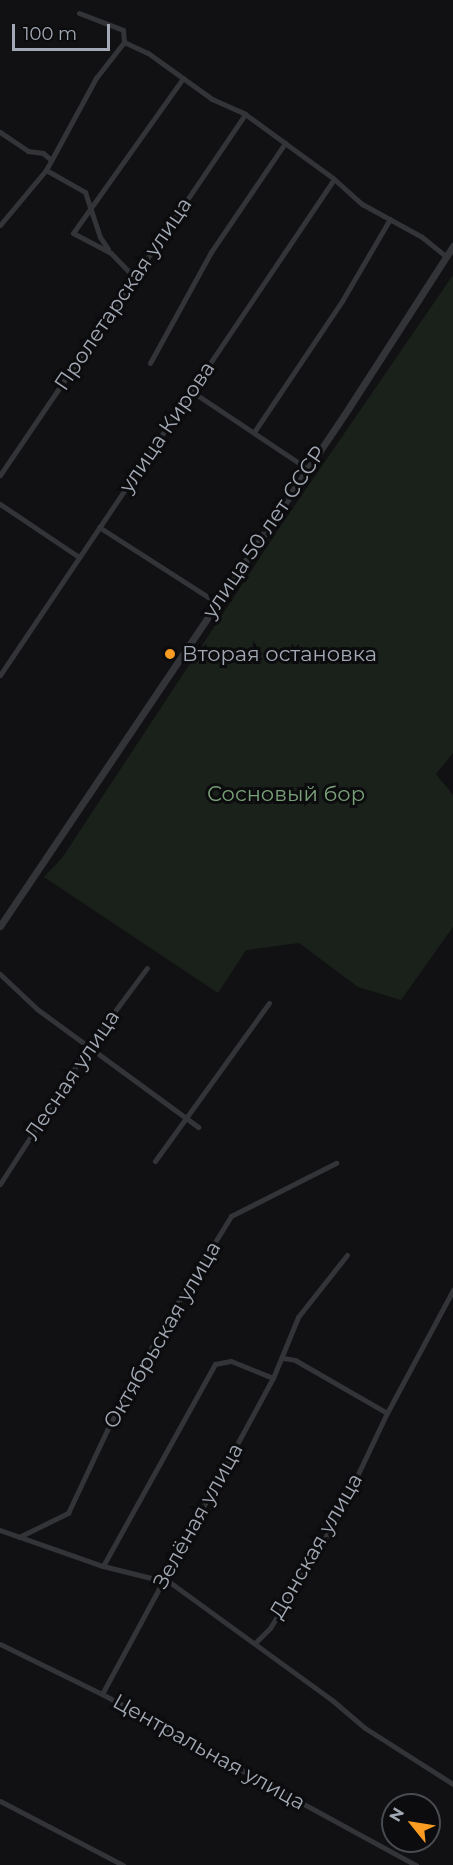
<!DOCTYPE html>
<html>
<head>
<meta charset="utf-8">
<style>
	body { margin:0 }
	#map { position:relative; width:453px; height:1865px; overflow:hidden; background:#111113; font-family:Montserrat,sans-serif }
	div>[style] { position:absolute }
	[style*='--x'] { left:calc(var(--x)*1px); top:calc(var(--y)*1px); width:calc(var(--w)*1px); rotate:calc(var(--a)*1deg) }
	.green>* { inset:0; background:#19211a }
	.minor>* { height:5px; margin:-2.5px; padding:0 2.5px; transform-origin:2.5px; border-radius:2.5px; background:#323438 }
	.tertiary>* { height:7px; margin:-3.5px; padding:0 3.5px; transform-origin:3.5px; border-radius:3.5px; background:#323438 }
	.dots>* { width:16px; height:16px; translate:-50% -50%; box-sizing:border-box; border:3px solid #0c0c0e; border-radius:50% }
	span { translate:-50% -50%; white-space:nowrap; text-align:center; line-height:1.15; -webkit-text-stroke:6px #0c0c0e; paint-order:stroke }
	.street-label { font-size:21px; color:#a2a9b4 }
	.poi-label { font-size:21px; color:#a2a9b4 }
	.left { translate:0 -50%; text-align:left }
	.park-label { font-size:21px; color:#79a178 }
	.north { position:absolute; left:381px; top:1793px; width:60px; height:60px; box-sizing:border-box; background:#0c0c0e; border:2px solid #484b50; border-radius:50%; rotate:300deg; font-size:16px; font-weight:700; line-height:24px; text-align:center; color:#a2a9b4 }
	.north::after { content:''; display:block; margin:auto; width:21px; height:27px; background:#fa9b22; clip-path:polygon(50% 0,100% 100%,50% 72%,0 100%) }
	.scale { position:absolute; left:12px; top:24px; width:98px; height:27px; box-sizing:border-box; border:3px solid #a2a9b4; border-top:0; padding-left:8px; font-size:18px; line-height:21px; white-space:nowrap; color:#a2a9b4; -webkit-text-stroke:4px #0c0c0e; paint-order:stroke }
</style>
</head>
<body>
<div id="map">
	<div class="green">
		<i style="clip-path:polygon(453px 275px,453px 753px,436px 774px,453px 795px,453px 927px,401px 1000px,358px 987px,299px 943px,246px 950px,218px 993px,44px 877px,62px 858px,280px 527px)"></i>
	</div>
	<div class="minor">
		<i style="--x:79;--y:13;--w:47;--a:21.1"></i>
		<i style="--x:123;--y:30;--w:12;--a:85"></i>
		<i style="--x:124;--y:42;--w:26;--a:25"></i>
		<i style="--x:148;--y:53;--w:79;--a:35.7"></i>
		<i style="--x:212;--y:99;--w:36;--a:24"></i>
		<i style="--x:245;--y:114;--w:110;--a:36.1"></i>
		<i style="--x:334;--y:179;--w:38;--a:42"></i>
		<i style="--x:362;--y:204;--w:68;--a:28.8"></i>
		<i style="--x:422;--y:237;--w:32;--a:39"></i>
		<i style="--x:0;--y:132;--w:34;--a:34"></i>
		<i style="--x:28;--y:151;--w:15;--a:8"></i>
		<i style="--x:43;--y:153;--w:11;--a:41"></i>
		<i style="--x:46;--y:170;--w:45;--a:29.4"></i>
		<i style="--x:85;--y:192;--w:47;--a:71.6"></i>
		<i style="--x:100;--y:237;--w:14;--a:56"></i>
		<i style="--x:0;--y:225;--w:72;--a:-50.1"></i>
		<i style="--x:46;--y:170;--w:105;--a:-61.5"></i>
		<i style="--x:96;--y:78;--w:46;--a:-52.1"></i>
		<i style="--x:134;--y:277;--w:33;--a:-134"></i>
		<i style="--x:111;--y:253;--w:43;--a:-152.2"></i>
		<i style="--x:73;--y:233;--w:190;--a:-54.6"></i>
		<i style="--x:150;--y:363;--w:127;--a:-61.2"></i>
		<i style="--x:211;--y:252;--w:132;--a:-55.8"></i>
		<i style="--x:191;--y:391;--w:141;--a:33.7"></i>
		<i style="--x:254;--y:432;--w:158;--a:-56.1"></i>
		<i style="--x:342;--y:301;--w:95;--a:-59.7"></i>
		<i style="--x:0;--y:475;--w:436;--a:-55.8"></i>
		<i style="--x:0;--y:504;--w:95;--a:33.9"></i>
		<i style="--x:99;--y:527;--w:139;--a:32.7"></i>
		<i style="--x:0;--y:675;--w:598;--a:-56.04"></i>
		<i style="--x:0;--y:974;--w:51;--a:43.4"></i>
		<i style="--x:37;--y:1009;--w:200;--a:36.2"></i>
		<i style="--x:155;--y:1161;--w:195;--a:-54.2"></i>
		<i style="--x:0;--y:1184;--w:164;--a:-57.2"></i>
		<i style="--x:89;--y:1046;--w:97;--a:-53.4"></i>
		<i style="--x:283;--y:1358;--w:12;--a:9"></i>
		<i style="--x:295;--y:1360;--w:106;--a:29.9"></i>
		<i style="--x:387;--y:1413;--w:140;--a:-61.8"></i>
		<i style="--x:0;--y:1530;--w:109;--a:19.3"></i>
		<i style="--x:103;--y:1566;--w:62;--a:14"></i>
		<i style="--x:19;--y:1537;--w:55;--a:-26.1"></i>
		<i style="--x:68;--y:1513;--w:92;--a:-64.8"></i>
		<i style="--x:107;--y:1430;--w:122;--a:-61.5"></i>
		<i style="--x:165;--y:1323;--w:126;--a:-58.3"></i>
		<i style="--x:231;--y:1216;--w:118;--a:-26.8"></i>
		<i style="--x:103;--y:1566;--w:231;--a:-61"></i>
		<i style="--x:215;--y:1364;--w:16;--a:-11"></i>
		<i style="--x:231;--y:1361;--w:45;--a:22"></i>
		<i style="--x:164;--y:1578;--w:208;--a:36"></i>
		<i style="--x:332;--y:1700;--w:43;--a:40.3"></i>
		<i style="--x:365;--y:1728;--w:104;--a:32.5"></i>
		<i style="--x:255;--y:1643;--w:21;--a:-45"></i>
		<i style="--x:270;--y:1628;--w:131;--a:-58.7"></i>
		<i style="--x:338;--y:1516;--w:114;--a:-64.6"></i>
		<i style="--x:0;--y:1644;--w:114;--a:26.1"></i>
		<i style="--x:102;--y:1694;--w:358;--a:28.6"></i>
		<i style="--x:102;--y:1694;--w:359;--a:-61.6"></i>
		<i style="--x:273;--y:1378;--w:66;--a:-67.7"></i>
		<i style="--x:298;--y:1317;--w:79;--a:-51.7"></i>
		<i style="--x:0;--y:1801;--w:139;--a:27.5"></i>
	</div>
	<div class="tertiary">
		<i style="--x:0;--y:926;--w:623;--a:-56.05"></i>
		<i style="--x:348;--y:409;--w:194;--a:-57.2"></i>
	</div>
	<div class="dots">
		<i style="left:170px;top:654px;background:#fa9b22"></i>
	</div>
	<div class="street-label">
		<span style="left:123px;top:294px;rotate:-56deg">Пролетарская улица</span>
		<span style="left:167px;top:427px;rotate:-56deg">улица Кирова</span>
		<span style="left:264px;top:532px;rotate:-56deg">улица 50 лет СССР</span>
		<span style="left:72px;top:1075px;rotate:-56deg">Лесная улица</span>
		<span style="left:162px;top:1335px;rotate:-60deg">Октябрьская улица</span>
		<span style="left:198px;top:1516px;rotate:-61deg">Зелёная улица</span>
		<span style="left:316px;top:1546px;rotate:-60deg">Донская улица</span>
		<span style="left:209px;top:1752px;rotate:29deg">Центральная улица</span>
	</div>
	<div class="poi-label">
		<span class="left" style="left:182px;top:654px">Вторая остановка</span>
	</div>
	<div class="park-label">
		<span style="left:286px;top:794px">Сосновый бор</span>
	</div>
	<div class="north">N</div>
	<div class="scale">100 m</div>
</div>
</body>
</html>
